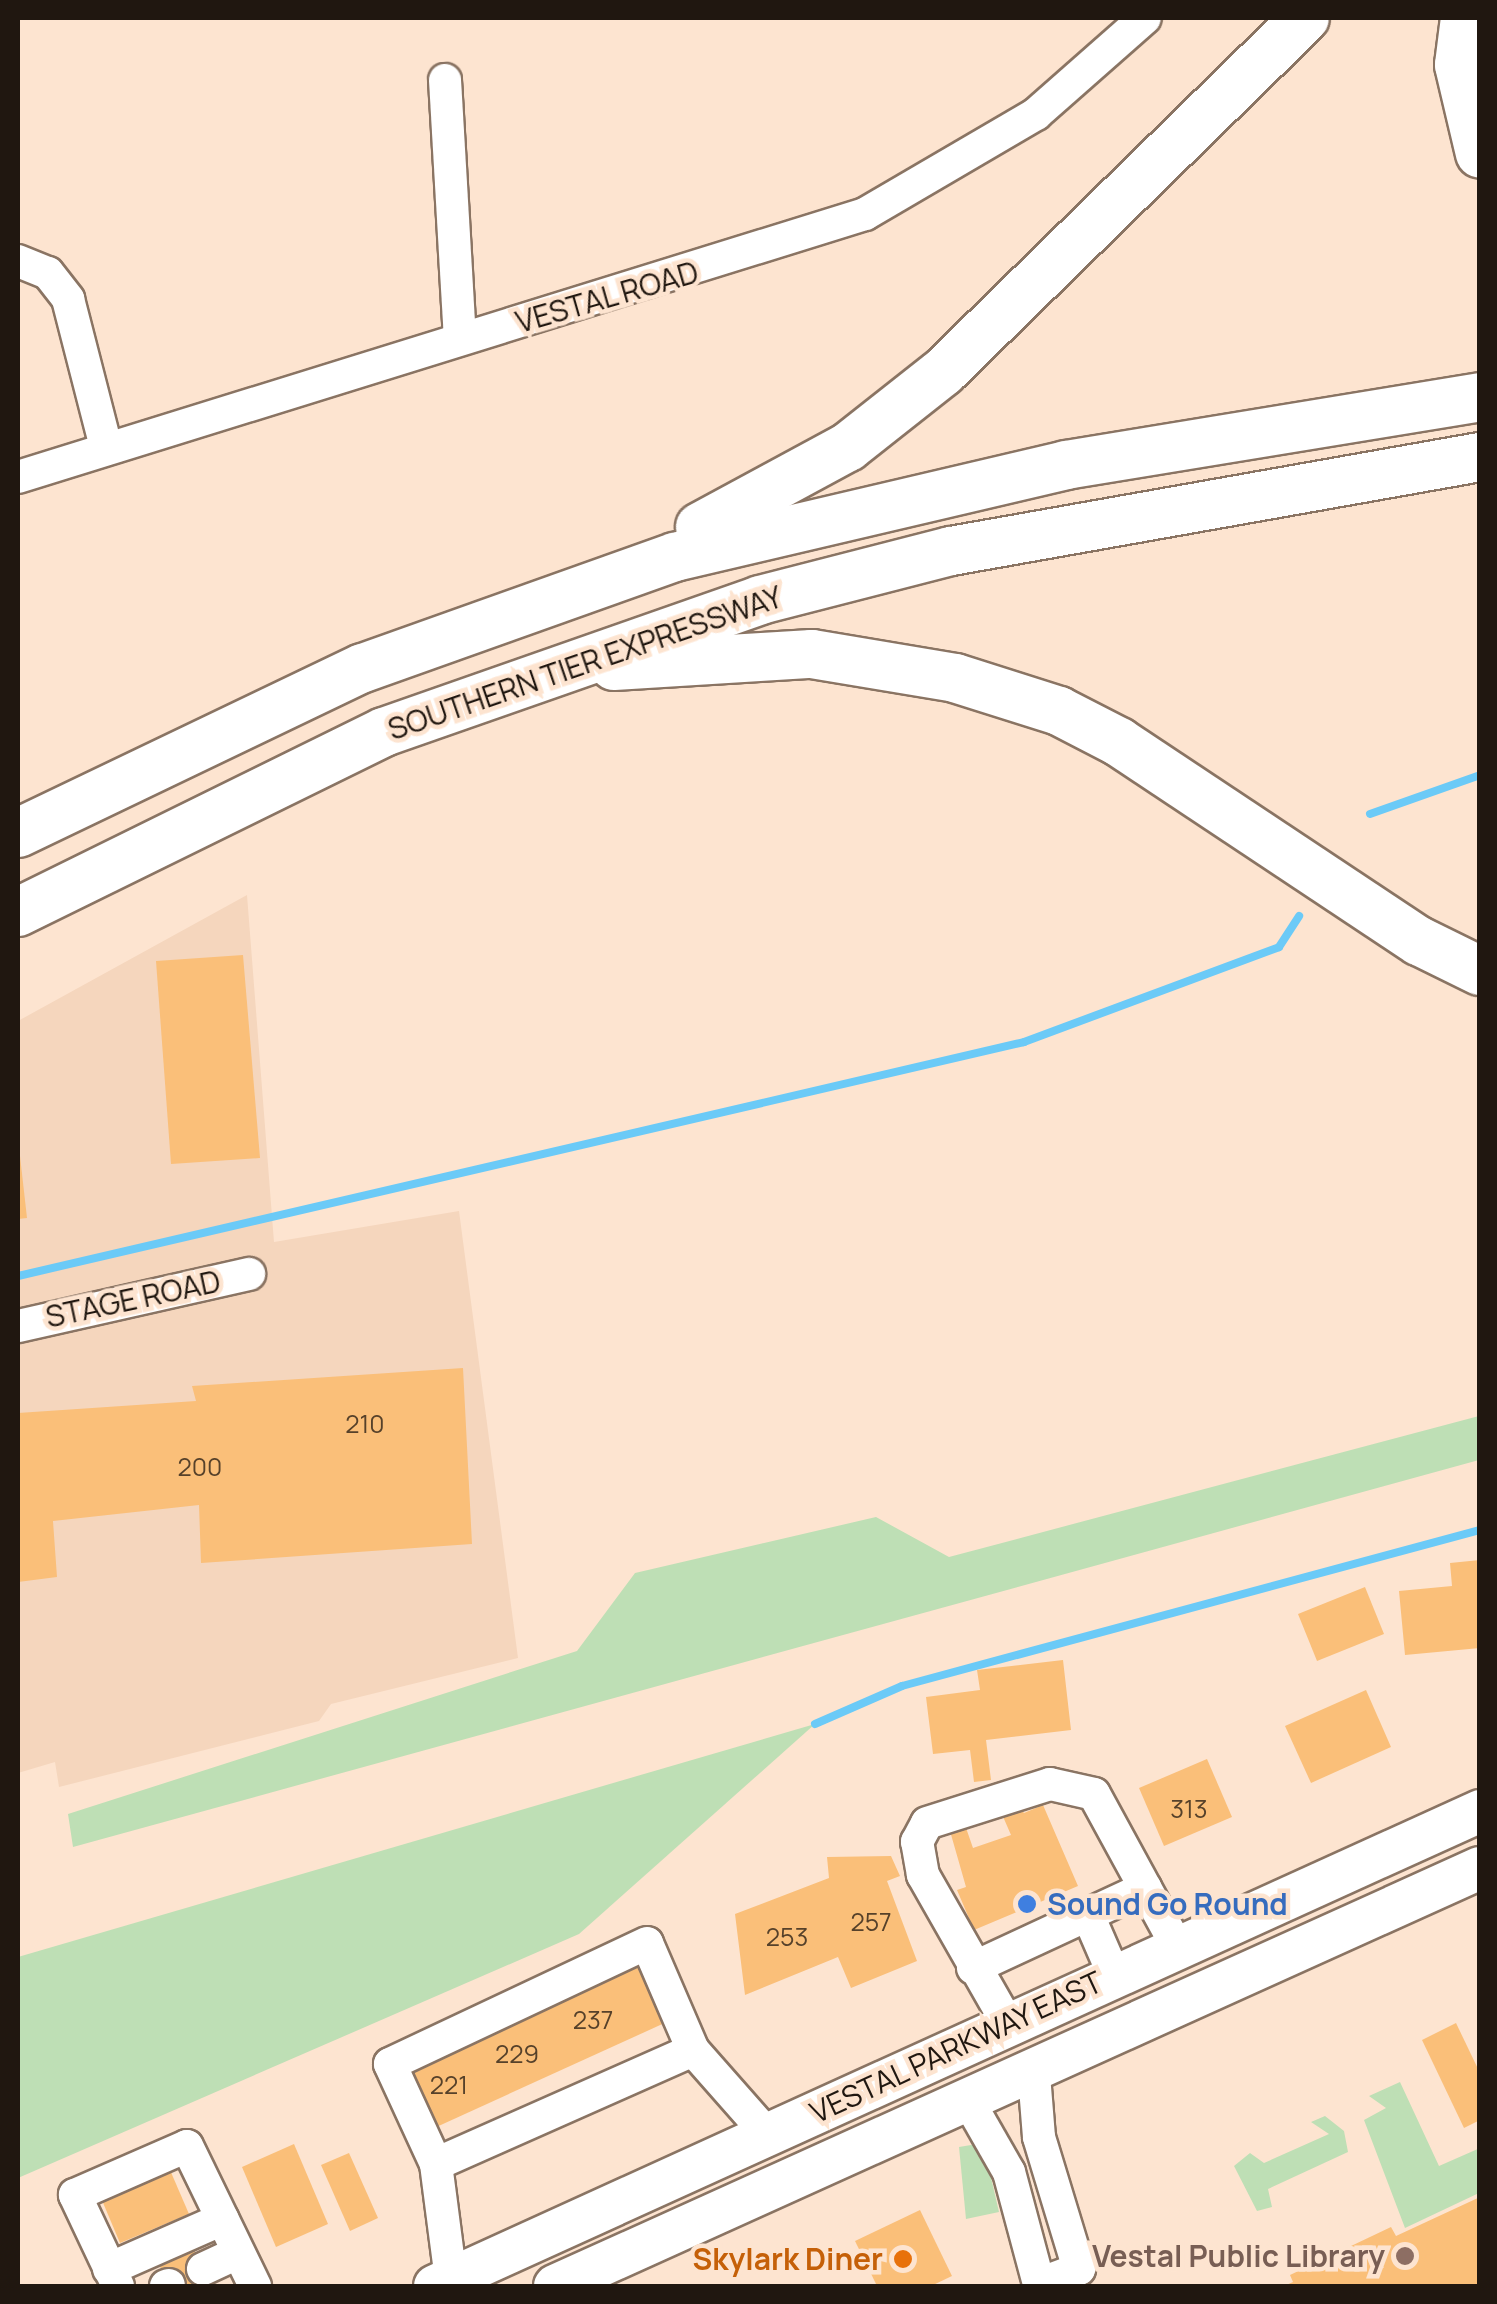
<!DOCTYPE html>
<html>
<head>
<meta charset="utf-8">
<style>
	body { margin:0 }
	#map { position:relative; width:1497px; height:2304px; overflow:hidden; background:#fde4d0; font-family:Manrope,sans-serif }
	div>[style] { position:absolute }
	[style*='--x'] { left:calc(var(--x)*1px); top:calc(var(--y)*1px); width:calc(var(--w)*1px); rotate:calc(var(--a)*1deg) }
	.built>* { inset:0; background:#f5d6bd }
	.green>* { inset:0; background:#bedfb5 }
	.stream>* { height:8px; margin:-4px; padding:0 4px; transform-origin:4px; border-radius:4px; background:#6bcaf7 }
	.building>* { inset:0; background:#fabf79 }
	.roads { filter:drop-shadow(2px 0 #8a7463) drop-shadow(-2px 0 #8a7463) drop-shadow(0 2px #8a7463) drop-shadow(0 -2px #8a7463) }
	.minor>* { height:32px; margin:-16px; padding:0 16px; transform-origin:16px; border-radius:16px; background:#fff }
	.major>* { height:42px; margin:-21px; padding:0 21px; transform-origin:21px; border-radius:21px; background:#fff }
	.highway>* { height:48px; margin:-24px; padding:0 24px; transform-origin:24px; border-radius:24px; background:#fff }
	.dots>* { width:28px; height:28px; translate:-50% -50%; box-sizing:border-box; border:5px solid #fde4d0; border-radius:50% }
	span { translate:-50% -50%; white-space:nowrap; text-align:center; line-height:1.15; -webkit-text-stroke:9px #fde4d0; paint-order:stroke }
	.number-label { font-size:25px; color:#56412a }
	.number-label span { -webkit-text-stroke-width:0 }
	.street-label { font-size:30px; color:#201710 }
	.shop-label { font-size:30px; color:#366cbe; font-weight:700 }
	.left { translate:0 -50%; text-align:left }
	.education-label { font-size:30px; color:#785e54; font-weight:700 }
	.right { translate:-100% -50%; text-align:right }
	.food-label { font-size:30px; color:#c56008; font-weight:700 }
	.frame { position:absolute; inset:0; border:20px solid #201710; pointer-events:none }
</style>
</head>
<body>
<div id="map">
	<div class="built">
		<i style="clip-path:polygon(247px 895px,274px 1242px,459px 1211px,518px 1658px,331px 1704px,319px 1721px,59px 1787px,55px 1762px,18px 1773px,18px 1021px)"></i>
	</div>
	<div class="green">
		<i style="clip-path:polygon(1479px 1416px,1479px 1460px,73px 1847px,68px 1814px,577px 1651px,635px 1573px,876px 1517px,949px 1557px)"></i>
		<i style="clip-path:polygon(815px 1724px,579px 1934px,18px 2178px,18px 1957px)"></i>
		<i style="clip-path:polygon(1400px 2082px,1439px 2166px,1480px 2148px,1479px 2193px,1405px 2228px,1364px 2120px,1386px 2108px,1369px 2096px)"></i>
		<i style="clip-path:polygon(1325px 2116px,1344px 2131px,1348px 2152px,1268px 2189px,1272px 2207px,1257px 2211px,1234px 2166px,1250px 2153px,1264px 2163px,1329px 2134px,1311px 2122px)"></i>
		<i style="clip-path:polygon(983px 2143px,999px 2212px,966px 2219px,959px 2147px)"></i>
	</div>
	<div class="stream">
		<i style="--x:1370;--y:814;--w:117;--a:-19.5"></i>
		<i style="--x:18;--y:1276;--w:1033;--a:-13.09"></i>
		<i style="--x:1024;--y:1042;--w:272;--a:-20.4"></i>
		<i style="--x:1279;--y:947;--w:37;--a:-57"></i>
		<i style="--x:815;--y:1724;--w:95;--a:-23.6"></i>
		<i style="--x:902;--y:1686;--w:599;--a:-15.1"></i>
	</div>
	<div class="building">
		<i style="clip-path:polygon(243px 955px,260px 1158px,171px 1164px,156px 961px)"></i>
		<i style="clip-path:polygon(18px 1156px,20px 1156px,27px 1218px,18px 1219px)"></i>
		<i style="clip-path:polygon(463px 1368px,472px 1544px,201px 1563px,199px 1505px,53px 1521px,57px 1577px,18px 1582px,18px 1413px,196px 1401px,192px 1386px)"></i>
		<i style="clip-path:polygon(1480px 1560px,1480px 1648px,1405px 1655px,1399px 1591px,1452px 1586px,1450px 1563px)"></i>
		<i style="clip-path:polygon(1365px 1587px,1384px 1634px,1317px 1661px,1298px 1614px)"></i>
		<i style="clip-path:polygon(1063px 1660px,1071px 1730px,986px 1740px,991px 1780px,974px 1782px,970px 1750px,933px 1754px,926px 1697px,980px 1690px,977px 1670px)"></i>
		<i style="clip-path:polygon(1366px 1690px,1391px 1747px,1311px 1783px,1285px 1726px)"></i>
		<i style="clip-path:polygon(1207px 1759px,1232px 1817px,1164px 1846px,1139px 1788px)"></i>
		<i style="clip-path:polygon(1017px 1805px,1024px 1813px,1043px 1805px,1078px 1886px,974px 1930px,957px 1890px,966px 1887px,950px 1831px,965px 1825px,973px 1848px,1011px 1835px,1001px 1812px)"></i>
		<i style="clip-path:polygon(891px 1856px,900px 1876px,887px 1881px,917px 1961px,851px 1988px,838px 1957px,745px 1995px,735px 1914px,829px 1878px,827px 1857px)"></i>
		<i style="clip-path:polygon(642px 1963px,669px 2021px,432px 2129px,405px 2071px)"></i>
		<i style="clip-path:polygon(1456px 2023px,1480px 2073px,1480px 2120px,1464px 2128px,1422px 2040px)"></i>
		<i style="clip-path:polygon(294px 2144px,328px 2224px,276px 2247px,242px 2167px)"></i>
		<i style="clip-path:polygon(349px 2153px,378px 2218px,350px 2231px,321px 2165px)"></i>
		<i style="clip-path:polygon(170px 2170px,189px 2214px,120px 2243px,101px 2198px)"></i>
		<i style="clip-path:polygon(1480px 2197px,1480px 2286px,1284px 2286px,1293px 2282px,1290px 2275px,1391px 2227px,1396px 2236px)"></i>
		<i style="clip-path:polygon(920px 2210px,952px 2276px,931px 2286px,877px 2286px,855px 2241px)"></i>
		<i style="clip-path:polygon(190px 2241px,211px 2286px,169px 2286px,155px 2256px)"></i>
	</div>
	<div class="roads">
		<div class="minor">
			<i style="--x:445;--y:80;--w:259;--a:86.7"></i>
			<i style="--x:18;--y:261;--w:32;--a:22"></i>
			<i style="--x:48;--y:273;--w:33;--a:52"></i>
			<i style="--x:68;--y:299;--w:153;--a:75.6"></i>
			<i style="--x:18;--y:477;--w:887;--a:-17.25"></i>
			<i style="--x:865;--y:214;--w:198;--a:-30.3"></i>
			<i style="--x:1036;--y:114;--w:145;--a:-41.4"></i>
			<i style="--x:18;--y:1326;--w:237;--a:-12.7"></i>
			<i style="--x:1088;--y:1915;--w:65;--a:66.6"></i>
			<i style="--x:973;--y:1968;--w:190;--a:-24.9"></i>
			<i style="--x:1008;--y:2024;--w:172;--a:-119.7"></i>
			<i style="--x:923;--y:1875;--w:34;--a:-100"></i>
			<i style="--x:917;--y:1842;--w:21;--a:-62"></i>
			<i style="--x:927;--y:1823;--w:129;--a:-17.6"></i>
			<i style="--x:1050;--y:1784;--w:45;--a:12.8"></i>
			<i style="--x:1094;--y:1794;--w:173;--a:61.4"></i>
			<i style="--x:693;--y:2050;--w:112;--a:48.6"></i>
			<i style="--x:970;--y:2104;--w:78;--a:60.2"></i>
			<i style="--x:1009;--y:2172;--w:116;--a:75"></i>
			<i style="--x:1039;--y:2284;--w:43;--a:-20.6"></i>
			<i style="--x:1079;--y:2269;--w:138;--a:-106.9"></i>
			<i style="--x:1039;--y:2137;--w:62;--a:-94.6"></i>
			<i style="--x:436;--y:2164;--w:281;--a:-23.9"></i>
			<i style="--x:693;--y:2050;--w:116;--a:-113.3"></i>
			<i style="--x:647;--y:1943;--w:284;--a:154.8"></i>
			<i style="--x:390;--y:2064;--w:110;--a:65.3"></i>
			<i style="--x:436;--y:2164;--w:116;--a:82.6"></i>
			<i style="--x:109;--y:2269;--w:124;--a:-23.7"></i>
			<i style="--x:203;--y:2269;--w:38;--a:-25"></i>
			<i style="--x:118;--y:2286;--w:101;--a:-115.3"></i>
			<i style="--x:75;--y:2195;--w:122;--a:-23.6"></i>
			<i style="--x:187;--y:2146;--w:156;--a:64.1"></i>
			<i style="--x:166;--y:2286;--w:3;--a:-18"></i>
		</div>
		<div class="major">
			<i style="--x:435;--y:2286;--w:1148;--a:-24.44"></i>
			<i style="--x:555;--y:2286;--w:1015;--a:-24.32"></i>
		</div>
		<div class="highway">
			<i style="--x:1465;--y:18;--w:47;--a:97.3"></i>
			<i style="--x:1459;--y:65;--w:91;--a:76.7"></i>
			<i style="--x:700;--y:527;--w:168;--a:-28.4"></i>
			<i style="--x:848;--y:447;--w:121;--a:-38.3"></i>
			<i style="--x:943;--y:372;--w:506;--a:-44.36"></i>
			<i style="--x:614;--y:666;--w:198;--a:-3.5"></i>
			<i style="--x:812;--y:654;--w:145;--a:9.5"></i>
			<i style="--x:955;--y:678;--w:109;--a:17.6"></i>
			<i style="--x:1059;--y:711;--w:68;--a:27.3"></i>
			<i style="--x:1119;--y:742;--w:360;--a:33.6"></i>
			<i style="--x:1419;--y:941;--w:68;--a:26.2"></i>
			<i style="--x:18;--y:833;--w:382;--a:-25.6"></i>
			<i style="--x:363;--y:668;--w:331;--a:-19.6"></i>
			<i style="--x:675;--y:557;--w:402;--a:-13.2"></i>
			<i style="--x:1066;--y:465;--w:420;--a:-9.3"></i>
			<i style="--x:18;--y:912;--w:408;--a:-26.2"></i>
			<i style="--x:384;--y:732;--w:398;--a:-19.3"></i>
			<i style="--x:760;--y:600;--w:197;--a:-14.4"></i>
			<i style="--x:951;--y:551;--w:537;--a:-10.08"></i>
		</div>
	</div>
	<div class="dots">
		<i style="left:1027px;top:1904px;background:#3f7fe0"></i>
		<i style="left:1405px;top:2256px;background:#8d6e63"></i>
		<i style="left:903px;top:2259px;background:#e8710a"></i>
	</div>
	<div class="number-label">
		<span style="left:365px;top:1424px">210</span>
		<span style="left:200px;top:1467px">200</span>
		<span style="left:1189px;top:1809px">313</span>
		<span style="left:871px;top:1922px">257</span>
		<span style="left:787px;top:1937px">253</span>
		<span style="left:593px;top:2020px">237</span>
		<span style="left:517px;top:2054px">229</span>
		<span style="left:449px;top:2085px">221</span>
	</div>
	<div class="street-label">
		<span style="left:607px;top:297px;rotate:-16deg">VESTAL ROAD</span>
		<span style="left:585px;top:663px;rotate:-19deg">SOUTHERN TIER EXPRESSWAY</span>
		<span style="left:133px;top:1299px;rotate:-12deg">STAGE ROAD</span>
		<span style="left:956px;top:2047px;rotate:-25deg">VESTAL PARKWAY EAST</span>
	</div>
	<div class="shop-label">
		<span class="left" style="left:1047px;top:1904px">Sound Go Round</span>
	</div>
	<div class="education-label">
		<span class="right" style="left:1385px;top:2256px">Vestal Public Library</span>
	</div>
	<div class="food-label">
		<span class="right" style="left:883px;top:2259px">Skylark Diner</span>
	</div>
	<div class="frame"></div>
</div>
</body>
</html>
